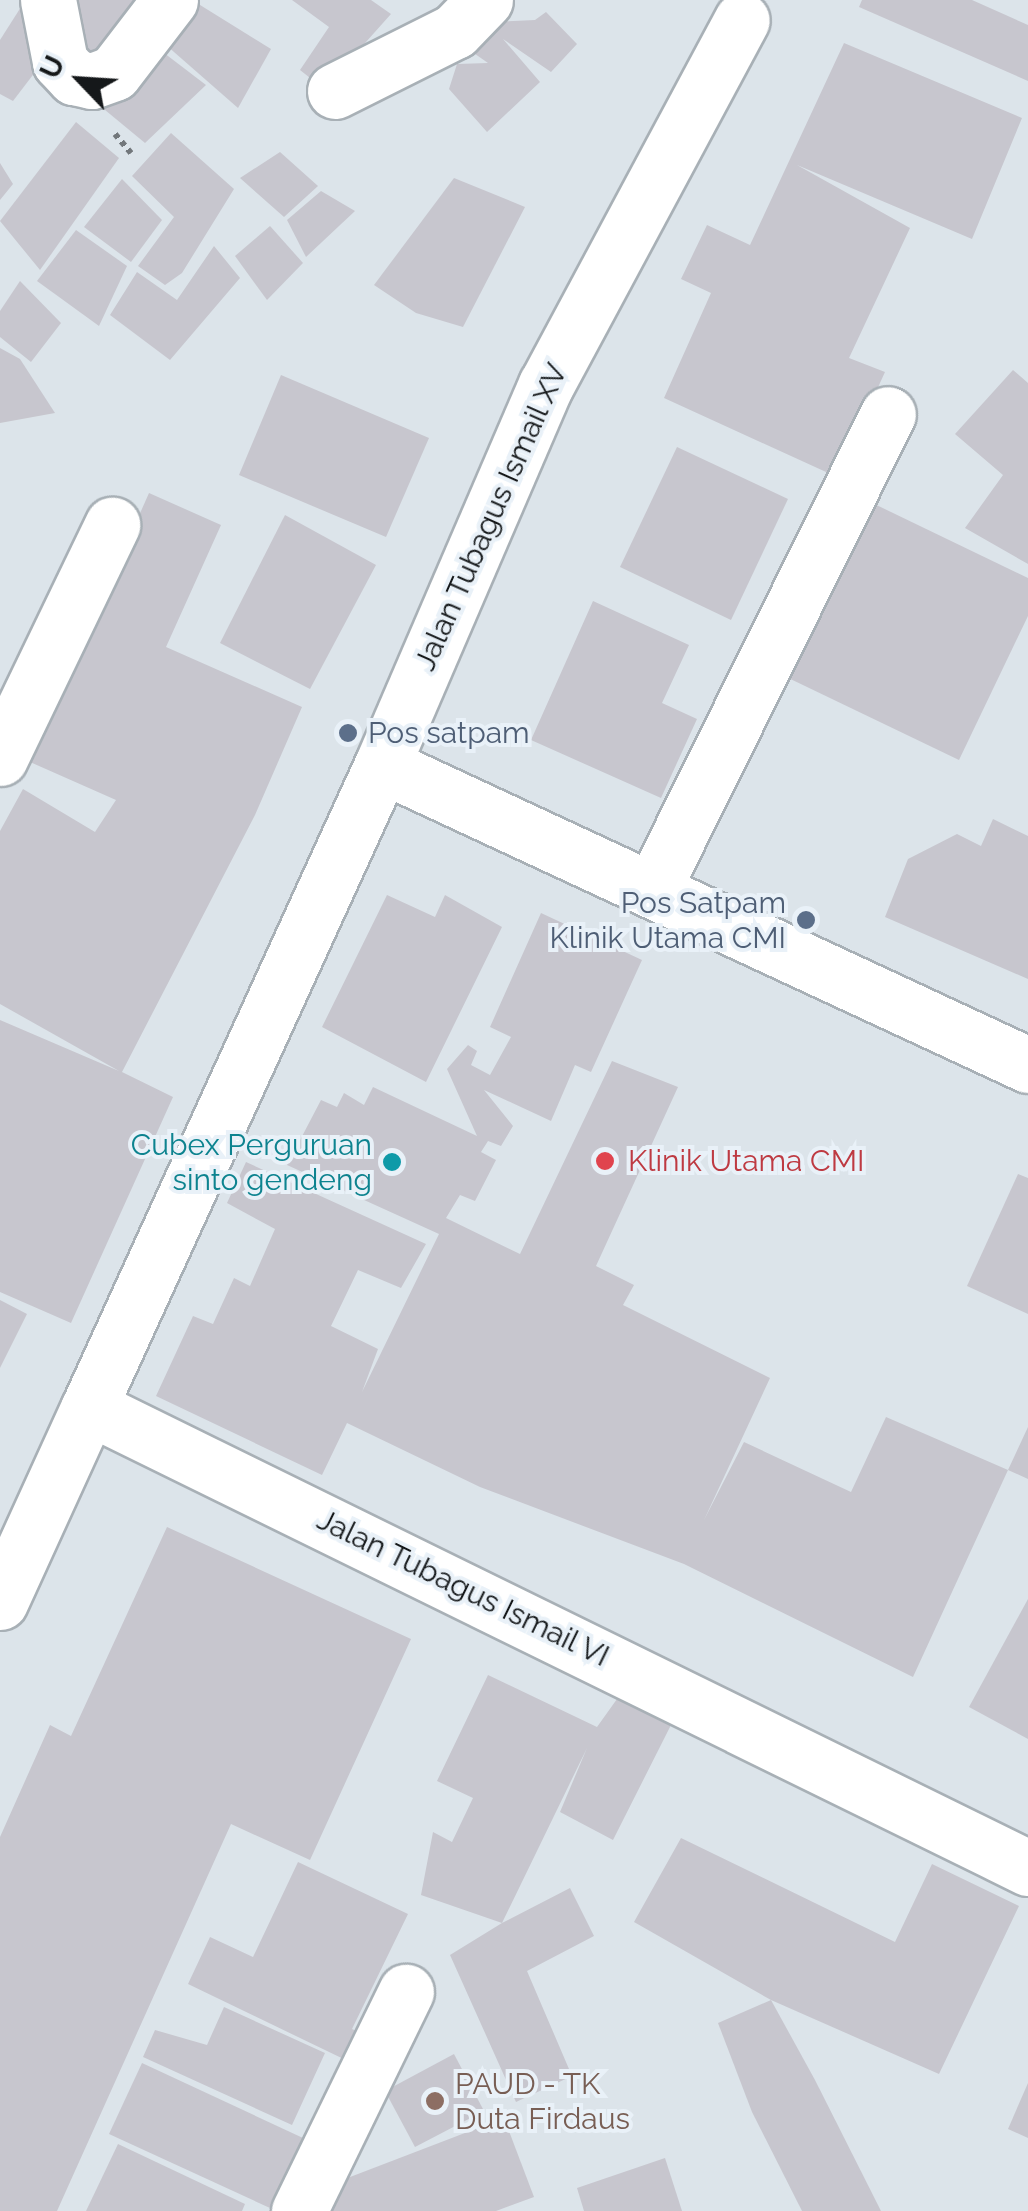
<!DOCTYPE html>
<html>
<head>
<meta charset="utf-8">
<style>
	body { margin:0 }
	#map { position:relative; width:1028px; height:2211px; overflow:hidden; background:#dce4ea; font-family:Raleway,sans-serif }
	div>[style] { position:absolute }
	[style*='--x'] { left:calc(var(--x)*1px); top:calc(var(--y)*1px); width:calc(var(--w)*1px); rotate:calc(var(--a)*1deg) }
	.building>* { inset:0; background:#c7c6ce }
	.path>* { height:6px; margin-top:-3px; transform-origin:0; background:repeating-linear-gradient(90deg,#72777b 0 5px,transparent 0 10px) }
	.roads { filter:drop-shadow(2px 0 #a8b0b6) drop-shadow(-2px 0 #a8b0b6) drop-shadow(0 2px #a8b0b6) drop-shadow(0 -2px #a8b0b6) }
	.minor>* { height:55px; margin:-27.5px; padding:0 27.5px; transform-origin:27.5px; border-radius:27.5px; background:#fff }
	.dots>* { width:28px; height:28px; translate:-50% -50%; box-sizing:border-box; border:5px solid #e9f1f8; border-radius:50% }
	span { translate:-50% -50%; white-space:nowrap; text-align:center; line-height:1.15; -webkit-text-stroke:8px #e9f1f8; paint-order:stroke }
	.street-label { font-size:30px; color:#15181a }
	.service-label { font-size:30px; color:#4e5e75 }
	.left { translate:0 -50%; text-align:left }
	.right { translate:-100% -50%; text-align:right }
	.culture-label { font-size:30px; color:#0d838f }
	.health-label { font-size:30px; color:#be3a42 }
	.education-label { font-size:30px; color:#785e54 }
	.north { position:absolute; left:30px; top:30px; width:100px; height:100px; -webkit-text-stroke:8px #e9f1f8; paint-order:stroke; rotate:295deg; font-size:28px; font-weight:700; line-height:40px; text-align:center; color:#15181a }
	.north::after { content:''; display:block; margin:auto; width:35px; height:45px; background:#15181a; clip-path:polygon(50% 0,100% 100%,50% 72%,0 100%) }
</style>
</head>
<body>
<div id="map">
	<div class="building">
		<i style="clip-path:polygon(64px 0,151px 0,103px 63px,50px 14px)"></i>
		<i style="clip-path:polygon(192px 0,271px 49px,238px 108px,150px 31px)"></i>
		<i style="clip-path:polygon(292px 0,371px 0,391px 14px,324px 89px,300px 70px,329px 27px)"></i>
		<i style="clip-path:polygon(862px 0,972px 0,1028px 25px,1028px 81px,859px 7px)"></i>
		<i style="clip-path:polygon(21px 7px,55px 46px,13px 101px,0 94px,0 40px)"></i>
		<i style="clip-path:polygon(546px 12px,577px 44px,551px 72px,503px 39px,540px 82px,487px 132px,449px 89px,457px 64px,488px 63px,458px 42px,473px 23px,535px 20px)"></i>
		<i style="clip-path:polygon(151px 43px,206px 85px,145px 143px,99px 105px)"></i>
		<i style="clip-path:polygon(844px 43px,1022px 118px,972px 239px,797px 165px,910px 228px,849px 358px,885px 372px,837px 477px,664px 398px,711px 293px,681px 279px,707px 225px,750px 245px)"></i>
		<i style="clip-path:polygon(76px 122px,119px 158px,40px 270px,0 221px)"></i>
		<i style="clip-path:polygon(171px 133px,234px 189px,182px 273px,165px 285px,138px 266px,174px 217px,132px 176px)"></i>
		<i style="clip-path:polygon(280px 152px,318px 186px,284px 217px,240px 178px)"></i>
		<i style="clip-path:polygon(0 163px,13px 184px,0 200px)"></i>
		<i style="clip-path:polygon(454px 178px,525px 207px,463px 327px,416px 313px,374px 285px)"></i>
		<i style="clip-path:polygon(122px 179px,162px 220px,131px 262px,84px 227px)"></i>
		<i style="clip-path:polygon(321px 191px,355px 211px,306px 257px,287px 220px)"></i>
		<i style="clip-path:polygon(270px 226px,303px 263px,267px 300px,235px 256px)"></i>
		<i style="clip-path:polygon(76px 230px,127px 266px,99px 326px,37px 281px)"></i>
		<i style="clip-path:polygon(214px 246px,240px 278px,170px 360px,110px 315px,137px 272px,177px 300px)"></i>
		<i style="clip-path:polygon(20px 281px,61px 323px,31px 362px,0 337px,0 311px)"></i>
		<i style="clip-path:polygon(0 348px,20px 359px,55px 413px,0 423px)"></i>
		<i style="clip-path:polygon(1013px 370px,1028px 383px,1028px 564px,965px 528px,1003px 475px,955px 434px)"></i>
		<i style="clip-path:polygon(281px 375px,429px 438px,386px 537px,239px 475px)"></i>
		<i style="clip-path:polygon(677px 447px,788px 499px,731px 620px,620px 567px)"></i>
		<i style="clip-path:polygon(149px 493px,221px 525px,166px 647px,302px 707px,255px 815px,122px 1072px,173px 1097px,71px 1323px,0 1292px,0 1020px,119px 1071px,0 1004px,0 831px,23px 789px,95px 832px,116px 800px,30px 762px)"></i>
		<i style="clip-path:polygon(864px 499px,1028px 578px,1028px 616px,959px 760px,780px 674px)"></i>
		<i style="clip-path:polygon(285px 515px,376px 565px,310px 689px,220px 643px)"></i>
		<i style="clip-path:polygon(593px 601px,689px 645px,662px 703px,697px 719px,661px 798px,531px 740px)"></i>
		<i style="clip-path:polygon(993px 819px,1028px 836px,1028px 979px,885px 917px,908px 859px,957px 834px,981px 846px)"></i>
		<i style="clip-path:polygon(387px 895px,435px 917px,445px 895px,502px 927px,426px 1082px,322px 1027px)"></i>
		<i style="clip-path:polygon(541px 913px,642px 960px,591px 1072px,575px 1065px,551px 1121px,484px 1090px,513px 1126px,501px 1146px,488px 1141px,481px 1152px,496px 1160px,475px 1201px,460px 1195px,446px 1218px,520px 1254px,612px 1061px,678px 1087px,596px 1266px,634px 1285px,623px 1305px,770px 1378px,704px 1520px,744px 1442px,851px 1492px,886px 1417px,1008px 1470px,1028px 1427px,1028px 1479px,1008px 1470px,913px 1677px,684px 1564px,480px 1487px,347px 1423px,322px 1475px,156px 1396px,193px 1316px,213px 1324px,234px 1278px,250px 1286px,275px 1229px,227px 1203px,246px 1162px,426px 1244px,401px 1288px,358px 1270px,331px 1326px,378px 1349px,362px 1392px,439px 1234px,287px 1165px,321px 1100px,337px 1107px,344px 1093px,364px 1105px,373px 1087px,477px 1136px,447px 1069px,468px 1045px,477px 1051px,471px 1065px,490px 1075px,511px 1037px,490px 1027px)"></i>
		<i style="clip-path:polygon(1018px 1174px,1028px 1178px,1028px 1314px,967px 1286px)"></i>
		<i style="clip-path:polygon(0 1300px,27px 1314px,0 1368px)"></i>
		<i style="clip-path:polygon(167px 1527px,411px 1639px,310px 1860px,231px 1824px,57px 2211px,0 2211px,0 1837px,50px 1725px,71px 1736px)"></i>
		<i style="clip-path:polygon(1028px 1599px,1028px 1739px,969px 1707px)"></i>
		<i style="clip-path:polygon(488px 1675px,597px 1727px,622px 1692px,671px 1725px,613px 1840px,560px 1812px,587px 1748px,502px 1923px,570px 1888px,594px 1936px,527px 1971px,572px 2076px,516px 2102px,450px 1955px,502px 1923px,421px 1895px,433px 1832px,452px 1842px,473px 1798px,437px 1781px)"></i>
		<i style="clip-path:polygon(681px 1838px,895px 1942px,932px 1864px,1019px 1906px,939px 2074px,771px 2000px,634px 1922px)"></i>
		<i style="clip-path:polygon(298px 1862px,408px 1914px,352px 2029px,367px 2036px,354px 2064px,188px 1984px,210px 1937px,253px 1957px)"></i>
		<i style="clip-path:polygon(771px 2000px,815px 2080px,881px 2211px,802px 2211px,752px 2112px,718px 2023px)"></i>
		<i style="clip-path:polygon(224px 2007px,325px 2053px,292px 2125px,143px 2057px,155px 2030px,207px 2045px)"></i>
		<i style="clip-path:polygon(454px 2054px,484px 2111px,415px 2147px,385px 2091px)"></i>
		<i style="clip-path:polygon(142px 2063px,303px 2138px,270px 2208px,109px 2134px)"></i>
		<i style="clip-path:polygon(1028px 2083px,1028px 2138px,1008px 2129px)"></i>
		<i style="clip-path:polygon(504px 2118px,534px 2197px,496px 2211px,333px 2211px,324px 2187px)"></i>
		<i style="clip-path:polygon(118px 2144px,245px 2204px,242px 2211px,86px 2211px)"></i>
		<i style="clip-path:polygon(665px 2158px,682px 2211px,584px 2211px,577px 2188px)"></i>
	</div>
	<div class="path">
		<i style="--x:115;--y:134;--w:25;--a:50"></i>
	</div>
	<div class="roads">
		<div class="minor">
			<i style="--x:48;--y:0;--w:63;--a:79"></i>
			<i style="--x:60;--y:62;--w:21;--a:47"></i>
			<i style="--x:74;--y:77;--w:18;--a:13"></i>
			<i style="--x:92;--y:81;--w:23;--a:-20"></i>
			<i style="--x:114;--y:73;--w:92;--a:-52.5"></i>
			<i style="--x:335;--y:91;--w:134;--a:-26.6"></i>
			<i style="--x:455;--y:31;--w:43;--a:-45.9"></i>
			<i style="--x:0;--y:758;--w:259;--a:-64.3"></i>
			<i style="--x:382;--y:765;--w:712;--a:24.91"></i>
			<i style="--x:652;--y:890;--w:531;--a:-63.63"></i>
			<i style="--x:89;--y:1407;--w:706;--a:-65.47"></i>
			<i style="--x:382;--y:765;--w:414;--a:-66.7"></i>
			<i style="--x:546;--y:385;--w:414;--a:-61.8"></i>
			<i style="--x:0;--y:1602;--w:214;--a:-65.5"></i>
			<i style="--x:89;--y:1407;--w:1046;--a:26.15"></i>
			<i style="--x:299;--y:2211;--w:244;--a:-64"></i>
		</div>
	</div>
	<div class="dots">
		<i style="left:348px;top:733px;background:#5c6f8a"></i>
		<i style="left:806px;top:920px;background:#5c6f8a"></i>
		<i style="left:605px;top:1161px;background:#e0444e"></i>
		<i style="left:392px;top:1162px;background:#0f9aa8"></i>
		<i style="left:435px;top:2101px;background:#8d6e63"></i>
	</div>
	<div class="street-label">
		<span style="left:491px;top:517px;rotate:-66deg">Jalan Tubagus Ismail XV</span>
		<span style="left:463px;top:1588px;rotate:26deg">Jalan Tubagus Ismail VI</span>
	</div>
	<div class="service-label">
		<span class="left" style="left:368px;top:733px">Pos satpam</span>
		<span class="right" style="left:786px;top:920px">Pos Satpam<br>Klinik Utama CMI</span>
	</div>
	<div class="culture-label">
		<span class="right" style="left:372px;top:1162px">Cubex Perguruan<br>sinto gendeng</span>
	</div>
	<div class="health-label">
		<span class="left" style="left:628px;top:1161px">Klinik Utama CMI</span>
	</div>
	<div class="education-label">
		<span class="left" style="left:455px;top:2101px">PAUD - TK<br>Duta Firdaus</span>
	</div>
	<div class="north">U</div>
</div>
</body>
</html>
